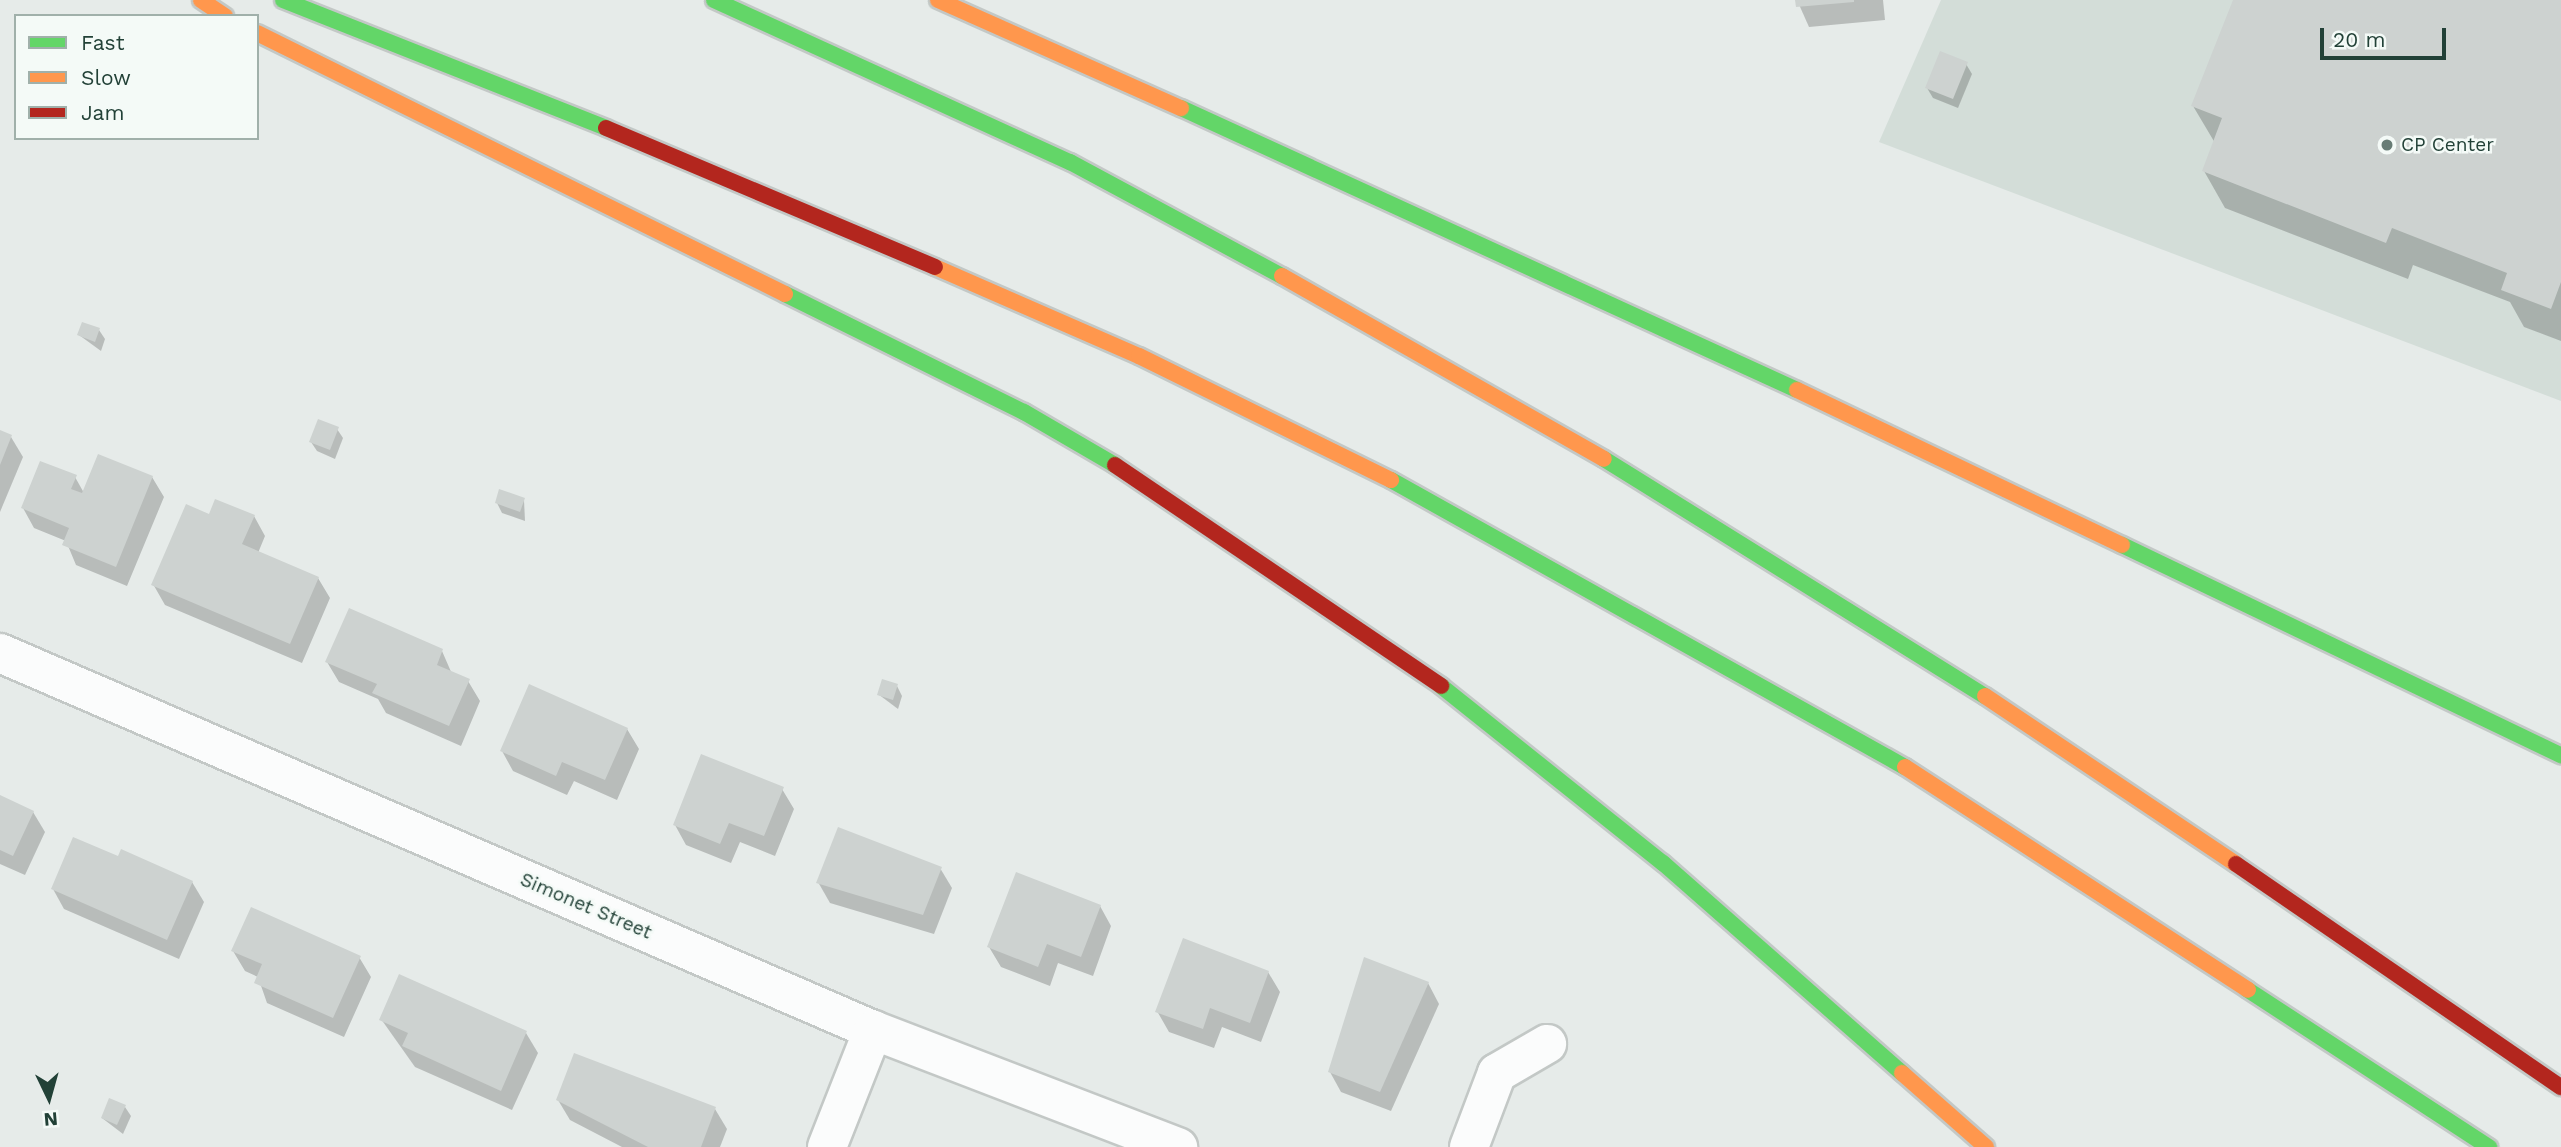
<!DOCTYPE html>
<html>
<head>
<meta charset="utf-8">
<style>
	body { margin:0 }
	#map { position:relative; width:2561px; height:1147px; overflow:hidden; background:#e6ebe9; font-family:"Work Sans",sans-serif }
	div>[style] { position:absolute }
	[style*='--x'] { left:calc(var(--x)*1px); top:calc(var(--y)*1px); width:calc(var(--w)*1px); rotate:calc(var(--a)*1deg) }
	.built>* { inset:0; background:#d3ddd8 }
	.shadow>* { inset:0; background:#0003 }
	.building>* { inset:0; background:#cdd2d0 }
	.roads { filter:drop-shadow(2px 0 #c3c8c6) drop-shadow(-2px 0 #c3c8c6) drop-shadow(0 2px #c3c8c6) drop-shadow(0 -2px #c3c8c6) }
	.street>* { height:38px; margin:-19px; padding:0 19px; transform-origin:19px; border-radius:19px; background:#fbfcfc }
	.fast>* { height:16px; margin:-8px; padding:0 8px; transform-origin:8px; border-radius:8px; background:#63d668 }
	.slow>* { height:16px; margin:-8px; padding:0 8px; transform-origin:8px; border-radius:8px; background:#ff974d }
	.jam>* { height:16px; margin:-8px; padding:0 8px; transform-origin:8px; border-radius:8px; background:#b3261e }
	.dots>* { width:19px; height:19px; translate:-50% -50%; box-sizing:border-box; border:4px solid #f4faf7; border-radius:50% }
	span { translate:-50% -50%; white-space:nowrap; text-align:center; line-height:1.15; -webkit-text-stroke:5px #f4faf7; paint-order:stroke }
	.poi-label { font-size:19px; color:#224137 }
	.left { translate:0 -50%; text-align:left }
	.street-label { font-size:19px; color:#224137 }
	.legend { position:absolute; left:14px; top:14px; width:245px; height:126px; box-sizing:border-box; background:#f4faf7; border:2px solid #a0b0aa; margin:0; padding:9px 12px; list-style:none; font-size:21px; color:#224137 }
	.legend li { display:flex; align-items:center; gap:14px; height:35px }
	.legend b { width:35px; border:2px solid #a0b0aa }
	.north { position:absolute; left:14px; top:1063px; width:70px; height:70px; -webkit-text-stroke:5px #f4faf7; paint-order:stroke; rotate:175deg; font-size:19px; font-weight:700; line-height:28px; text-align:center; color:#224137 }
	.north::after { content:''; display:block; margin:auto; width:24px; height:32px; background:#224137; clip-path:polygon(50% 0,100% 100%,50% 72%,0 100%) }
	.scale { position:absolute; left:2320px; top:28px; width:126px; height:32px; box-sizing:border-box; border:4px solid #224137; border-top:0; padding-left:9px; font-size:21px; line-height:24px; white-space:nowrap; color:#224137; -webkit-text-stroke:5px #f4faf7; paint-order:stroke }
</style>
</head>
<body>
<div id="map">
	<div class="built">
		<i style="clip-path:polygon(1941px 0,2561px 0,2561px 401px,1879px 142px)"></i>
	</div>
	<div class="shadow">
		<i style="clip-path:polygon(1797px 0,1883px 0,1885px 20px,1809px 27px)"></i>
		<i style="clip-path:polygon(2237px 0,2561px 0,2561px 341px,2524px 327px,2510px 302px,2413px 265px,2408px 279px,2225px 208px,2204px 171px,2215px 143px,2193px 106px)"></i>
		<i style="clip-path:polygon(1966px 64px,1972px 74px,1958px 108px,1933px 98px,1927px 88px)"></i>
		<i style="clip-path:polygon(99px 330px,105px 339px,101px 351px,79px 335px)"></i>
		<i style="clip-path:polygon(337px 429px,343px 438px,335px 459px,317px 451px,311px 442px)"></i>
		<i style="clip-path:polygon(0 432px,11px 437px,23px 457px,0 512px)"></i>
		<i style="clip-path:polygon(75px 477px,84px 493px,152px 477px,164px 497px,127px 586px,76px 565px,66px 541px,34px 528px,23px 508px)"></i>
		<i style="clip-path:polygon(524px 500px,525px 521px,502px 513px,497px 503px)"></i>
		<i style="clip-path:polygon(210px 516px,254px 516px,265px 536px,258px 553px,318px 578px,330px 598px,302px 663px,165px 605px,153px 584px)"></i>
		<i style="clip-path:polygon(442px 651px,452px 674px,468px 681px,480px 701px,461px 746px,386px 713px,378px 699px,339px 682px,327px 662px)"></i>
		<i style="clip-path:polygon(897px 686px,902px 696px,898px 709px,878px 694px)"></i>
		<i style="clip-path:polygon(627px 729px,639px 749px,617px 800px,574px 781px,567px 795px,513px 771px,502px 751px)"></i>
		<i style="clip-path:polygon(782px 789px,794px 809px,775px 856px,740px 842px,731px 863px,686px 845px,675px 825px)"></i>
		<i style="clip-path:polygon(0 797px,33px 812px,45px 832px,25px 875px,0 864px)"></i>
		<i style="clip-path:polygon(118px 859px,192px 882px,204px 902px,179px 959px,64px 909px,53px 889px)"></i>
		<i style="clip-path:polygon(940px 868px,952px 888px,934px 934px,830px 903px,818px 882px)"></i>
		<i style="clip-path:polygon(1100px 906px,1111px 926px,1093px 976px,1058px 963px,1050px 986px,1001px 967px,989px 947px)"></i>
		<i style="clip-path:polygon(233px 951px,359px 957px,371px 977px,344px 1037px,267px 1003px,258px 977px,245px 971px)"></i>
		<i style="clip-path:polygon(1365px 960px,1428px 983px,1439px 1004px,1391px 1111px,1341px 1092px,1330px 1072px)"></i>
		<i style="clip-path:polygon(1268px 972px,1280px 992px,1261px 1042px,1222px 1027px,1214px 1048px,1169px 1032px,1157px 1011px)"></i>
		<i style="clip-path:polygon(381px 1019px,526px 1033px,538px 1053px,512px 1110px,415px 1067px)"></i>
		<i style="clip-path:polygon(558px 1100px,715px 1109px,727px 1129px,720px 1147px,622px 1147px,570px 1120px)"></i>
		<i style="clip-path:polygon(125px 1107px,131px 1116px,123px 1134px,102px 1118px)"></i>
	</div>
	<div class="building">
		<i style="clip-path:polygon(1795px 0,1854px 0,1854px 2px,1796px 7px)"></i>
		<i style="clip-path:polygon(2233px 0,2561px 0,2561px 282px,2551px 309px,2501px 290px,2507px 273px,2392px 228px,2386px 243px,2202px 171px,2222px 118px,2191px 106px)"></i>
		<i style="clip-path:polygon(1940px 51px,1968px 62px,1953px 99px,1925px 88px)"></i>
		<i style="clip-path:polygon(82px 322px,100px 328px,95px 342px,77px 335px)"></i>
		<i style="clip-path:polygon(318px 419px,339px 427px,330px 450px,309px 442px)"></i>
		<i style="clip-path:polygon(0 430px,12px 435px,0 465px)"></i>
		<i style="clip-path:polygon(98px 454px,153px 476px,116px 567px,62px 545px,69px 528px,21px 508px,40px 461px,77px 475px,71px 489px,82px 493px)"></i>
		<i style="clip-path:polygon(499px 489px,525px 498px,520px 512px,495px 503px)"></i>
		<i style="clip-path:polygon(215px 499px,255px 515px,242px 544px,319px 577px,290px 644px,151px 585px,186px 504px,209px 514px)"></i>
		<i style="clip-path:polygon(349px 608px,443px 649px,437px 665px,470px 679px,449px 726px,372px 693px,377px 684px,325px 662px)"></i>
		<i style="clip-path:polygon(882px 679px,898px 684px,893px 700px,877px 695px)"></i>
		<i style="clip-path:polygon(529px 684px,628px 728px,605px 780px,562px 762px,556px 776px,500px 751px)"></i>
		<i style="clip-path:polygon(701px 754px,784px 787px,764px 836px,729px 823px,720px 844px,673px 825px)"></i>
		<i style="clip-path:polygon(0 795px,34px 811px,13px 856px,0 850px)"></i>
		<i style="clip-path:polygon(838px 827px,942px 867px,923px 915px,816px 883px)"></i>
		<i style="clip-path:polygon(73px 837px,118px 856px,121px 849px,193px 881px,167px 940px,51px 889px)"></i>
		<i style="clip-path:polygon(1016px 872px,1101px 905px,1081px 957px,1047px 944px,1038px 967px,987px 947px)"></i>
		<i style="clip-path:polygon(251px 907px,361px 956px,333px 1018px,254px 983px,262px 964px,231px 951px)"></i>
		<i style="clip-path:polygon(1183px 938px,1269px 971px,1250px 1023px,1210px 1008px,1203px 1029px,1155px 1012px)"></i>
		<i style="clip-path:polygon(1364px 957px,1429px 982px,1380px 1092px,1328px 1072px)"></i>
		<i style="clip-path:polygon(399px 974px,527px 1031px,501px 1091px,402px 1046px,408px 1033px,379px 1020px)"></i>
		<i style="clip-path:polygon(574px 1053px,716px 1107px,701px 1147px,648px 1147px,556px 1100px)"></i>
		<i style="clip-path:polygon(109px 1098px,126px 1105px,117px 1125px,101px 1118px)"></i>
	</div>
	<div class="roads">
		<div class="street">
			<i style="--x:0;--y:653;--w:951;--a:23.36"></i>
			<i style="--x:873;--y:1030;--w:327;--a:21"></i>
			<i style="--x:827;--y:1147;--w:126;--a:-68.5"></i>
			<i style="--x:1469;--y:1147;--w:79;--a:-69.3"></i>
			<i style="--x:1497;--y:1073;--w:58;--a:-30.1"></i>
		</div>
		<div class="fast">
			<i style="--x:283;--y:0;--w:347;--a:21.6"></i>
			<i style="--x:714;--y:0;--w:391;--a:24.5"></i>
			<i style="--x:1070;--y:162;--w:241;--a:28.3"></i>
			<i style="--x:1181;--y:108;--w:677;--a:24.6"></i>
			<i style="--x:785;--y:294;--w:267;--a:26.3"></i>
			<i style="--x:1024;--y:412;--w:105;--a:30.2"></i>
			<i style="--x:1604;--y:459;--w:449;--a:31.9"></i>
			<i style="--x:1391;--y:480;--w:589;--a:29.18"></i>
			<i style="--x:2122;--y:545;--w:487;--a:25.6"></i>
			<i style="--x:1441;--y:686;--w:284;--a:38.6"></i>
			<i style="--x:1663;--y:863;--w:318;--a:41.3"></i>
			<i style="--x:2248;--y:990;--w:288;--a:33.1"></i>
		</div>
		<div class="slow">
			<i style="--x:201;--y:0;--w:29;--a:34"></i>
			<i style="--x:938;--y:0;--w:266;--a:24"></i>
			<i style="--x:257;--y:33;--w:589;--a:26.3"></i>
			<i style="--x:935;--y:267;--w:223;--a:23.6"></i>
			<i style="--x:1139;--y:356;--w:281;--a:26.2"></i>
			<i style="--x:1282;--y:276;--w:370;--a:29.6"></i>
			<i style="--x:1797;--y:390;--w:360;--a:25.5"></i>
			<i style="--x:1985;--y:696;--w:302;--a:33.8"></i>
			<i style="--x:1905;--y:767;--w:409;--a:33"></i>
			<i style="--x:1902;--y:1073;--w:112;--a:41.4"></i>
		</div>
		<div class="jam">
			<i style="--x:606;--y:128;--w:357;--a:22.9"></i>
			<i style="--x:1115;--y:465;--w:394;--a:34.1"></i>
			<i style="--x:2236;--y:864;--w:394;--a:34.5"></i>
		</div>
	</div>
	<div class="dots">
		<i style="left:2387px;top:145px;background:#677c75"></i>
	</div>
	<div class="poi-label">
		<span class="left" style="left:2401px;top:145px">CP Center</span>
	</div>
	<div class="street-label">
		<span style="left:586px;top:906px;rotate:23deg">Simonet Street</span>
	</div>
	<ul class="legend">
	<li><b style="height:9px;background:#63d668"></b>Fast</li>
	<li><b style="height:9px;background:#ff974d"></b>Slow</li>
	<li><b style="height:9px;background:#b3261e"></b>Jam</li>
	</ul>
	<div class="north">N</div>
	<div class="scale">20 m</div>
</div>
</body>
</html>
